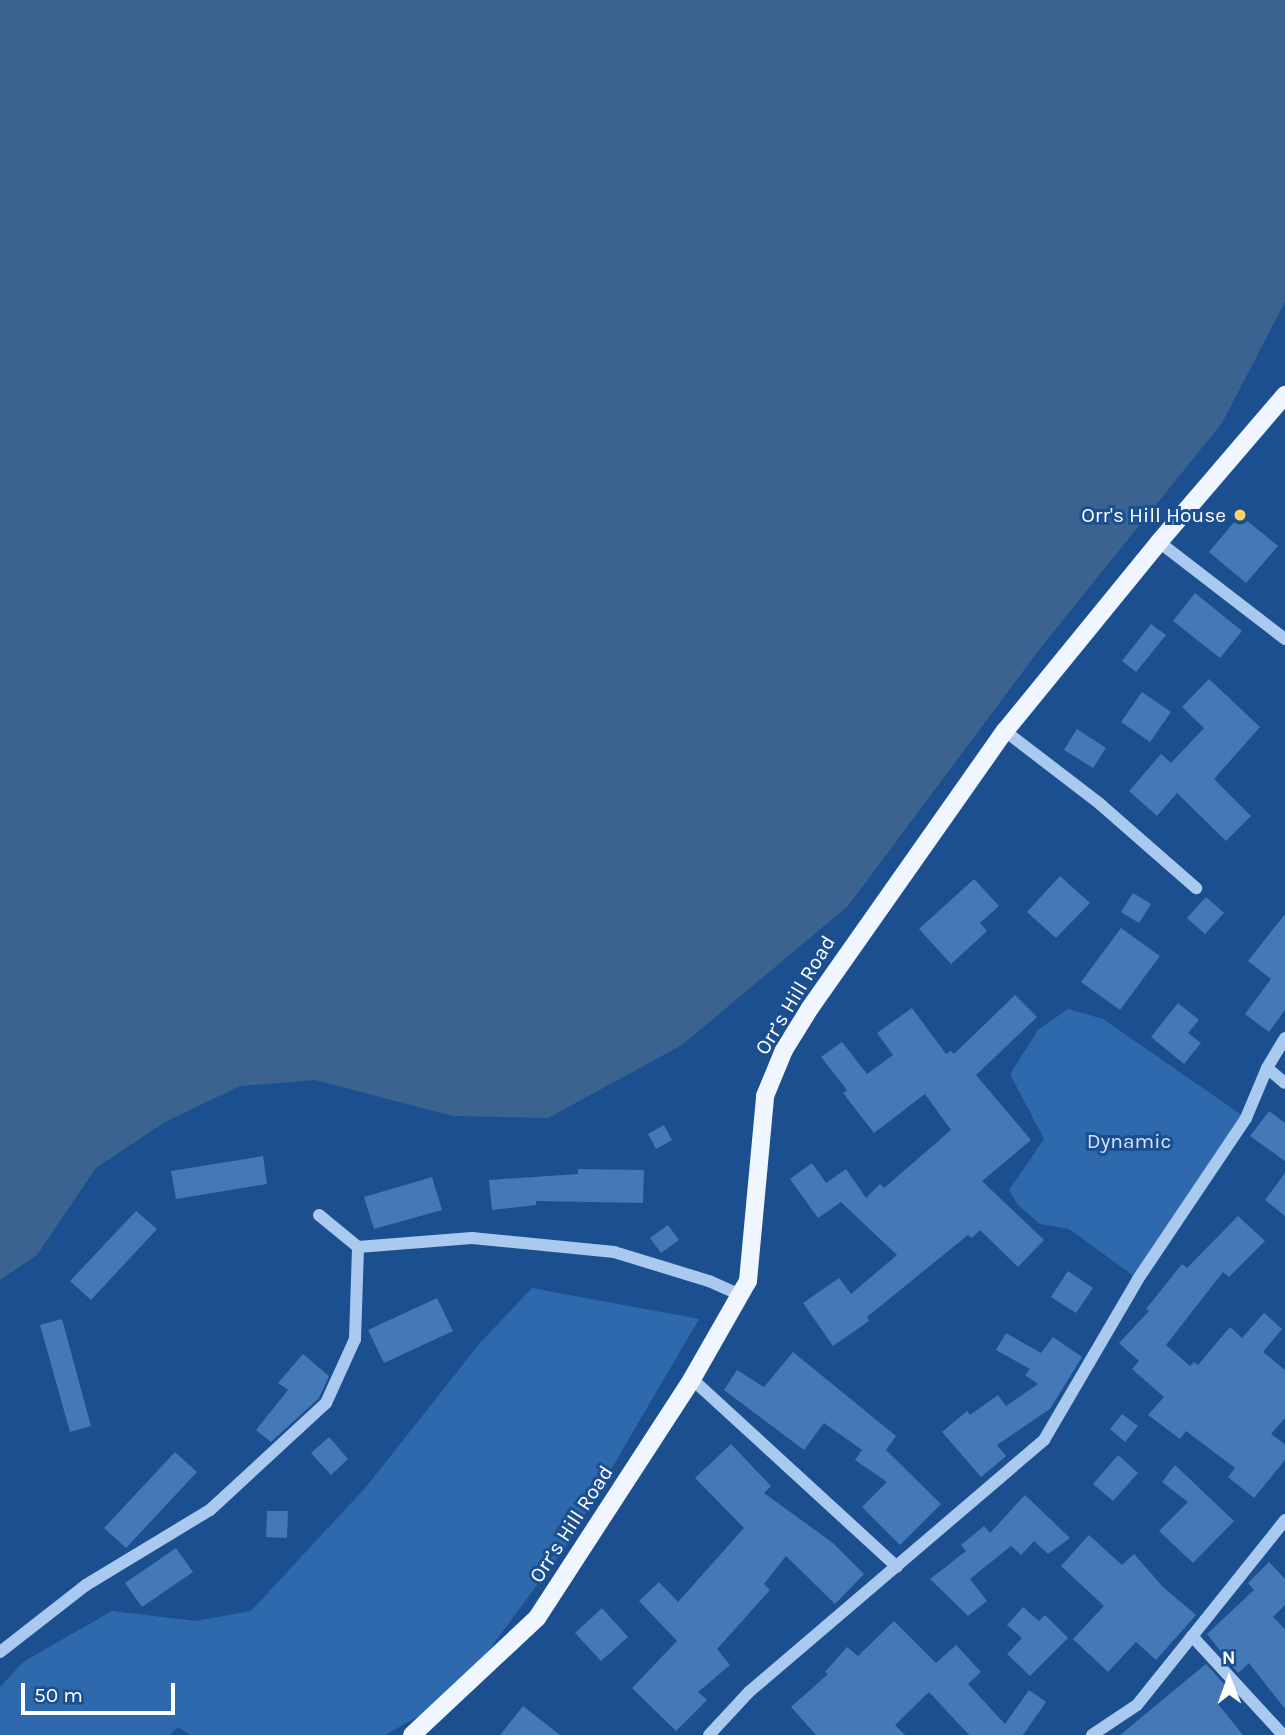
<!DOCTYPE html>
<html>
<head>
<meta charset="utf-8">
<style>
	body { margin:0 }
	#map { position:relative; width:1285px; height:1735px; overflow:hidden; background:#1b4f8f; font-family:Karla,sans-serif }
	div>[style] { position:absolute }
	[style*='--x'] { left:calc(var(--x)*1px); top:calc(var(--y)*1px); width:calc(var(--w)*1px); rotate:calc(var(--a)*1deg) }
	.green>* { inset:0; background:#2e69ad }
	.water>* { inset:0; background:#3c6290 }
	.building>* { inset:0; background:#4478b7 }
	.minor>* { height:12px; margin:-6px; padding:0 6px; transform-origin:6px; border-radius:6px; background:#a9c9ee }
	.major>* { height:18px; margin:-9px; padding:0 9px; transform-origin:9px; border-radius:9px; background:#f0f6ff }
	.dots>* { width:19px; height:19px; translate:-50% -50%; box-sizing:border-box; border:4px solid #1b4f8f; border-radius:50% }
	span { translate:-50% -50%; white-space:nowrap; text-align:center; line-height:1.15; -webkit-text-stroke:6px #1b4f8f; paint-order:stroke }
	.poi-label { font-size:21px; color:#fff }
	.right { translate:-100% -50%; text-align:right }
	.street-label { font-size:21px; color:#fff }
	.park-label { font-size:21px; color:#cfe3fa }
	.north { position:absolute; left:1194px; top:1644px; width:70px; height:70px; -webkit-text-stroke:5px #1b4f8f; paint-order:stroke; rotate:359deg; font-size:19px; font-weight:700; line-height:28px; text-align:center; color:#fff }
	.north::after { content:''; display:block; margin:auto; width:24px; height:32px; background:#fff; clip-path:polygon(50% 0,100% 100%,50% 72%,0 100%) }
	.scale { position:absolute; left:21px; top:1683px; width:154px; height:32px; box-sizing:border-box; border:4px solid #fff; border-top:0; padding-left:9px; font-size:21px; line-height:24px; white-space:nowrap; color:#fff; -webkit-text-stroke:5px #1b4f8f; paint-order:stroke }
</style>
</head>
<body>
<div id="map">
	<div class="green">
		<i style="clip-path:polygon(1068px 1009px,1103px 1019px,1246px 1118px,1138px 1279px,1069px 1229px,1040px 1224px,1018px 1205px,1009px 1190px,1044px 1139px,1010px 1074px,1038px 1030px)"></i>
		<i style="clip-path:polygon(532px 1288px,699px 1319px,568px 1543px,455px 1696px,385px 1735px,191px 1735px,178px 1727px,170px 1735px,0 1735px,0 1687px,23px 1662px,112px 1611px,196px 1621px,251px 1611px,366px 1487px,480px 1343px)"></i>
	</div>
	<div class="water">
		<i style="clip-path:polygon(0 0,1285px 0,1285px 302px,1222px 423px,1042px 646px,848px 906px,682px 1045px,548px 1118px,453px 1116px,315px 1080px,240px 1086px,165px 1122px,96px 1168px,37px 1255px,0 1280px)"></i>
	</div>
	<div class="building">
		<i style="clip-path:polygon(1240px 515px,1278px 546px,1246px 583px,1209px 552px)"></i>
		<i style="clip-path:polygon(1195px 593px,1242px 631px,1220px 658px,1173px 621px)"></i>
		<i style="clip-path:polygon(1151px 624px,1166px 635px,1136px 672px,1122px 661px)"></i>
		<i style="clip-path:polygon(1209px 679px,1260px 727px,1214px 779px,1251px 816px,1226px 841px,1177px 793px,1157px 816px,1129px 791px,1161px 754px,1171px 763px,1204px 728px,1182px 707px)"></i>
		<i style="clip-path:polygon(1142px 692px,1171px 712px,1150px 742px,1121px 722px)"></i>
		<i style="clip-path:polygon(1077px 729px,1106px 748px,1093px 768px,1064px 750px)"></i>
		<i style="clip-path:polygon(1060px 876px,1090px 903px,1056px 938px,1027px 912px)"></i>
		<i style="clip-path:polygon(974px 879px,999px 906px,980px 923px,987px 931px,951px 964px,919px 929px)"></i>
		<i style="clip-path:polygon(1133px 893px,1151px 904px,1139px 923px,1121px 912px)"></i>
		<i style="clip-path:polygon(1206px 897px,1224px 913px,1205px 934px,1187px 918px)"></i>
		<i style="clip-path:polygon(1285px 914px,1285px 1010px,1269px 1032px,1245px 1014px,1271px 979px,1248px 961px)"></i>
		<i style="clip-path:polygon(1121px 928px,1160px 956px,1120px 1010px,1081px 982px)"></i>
		<i style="clip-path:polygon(1015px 995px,1037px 1017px,976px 1075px,1031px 1140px,982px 1181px,1044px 1240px,1018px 1267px,980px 1230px,972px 1238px,968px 1235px,867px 1317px,869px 1321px,833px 1346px,803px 1303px,839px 1278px,851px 1294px,897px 1255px,841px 1202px,818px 1218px,790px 1179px,812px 1163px,826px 1183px,846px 1169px,866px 1198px,880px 1184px,884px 1188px,951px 1130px,925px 1094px,874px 1133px,843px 1093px,847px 1090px,821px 1057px,842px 1042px,867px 1074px,893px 1055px,877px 1033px,912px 1008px,946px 1054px,951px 1051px,954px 1054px)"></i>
		<i style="clip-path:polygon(1178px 1003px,1199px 1020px,1188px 1033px,1201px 1043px,1184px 1064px,1151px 1037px)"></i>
		<i style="clip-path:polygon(1269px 1111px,1285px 1123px,1285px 1161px,1250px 1136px)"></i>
		<i style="clip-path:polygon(664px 1125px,672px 1140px,656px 1149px,648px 1134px)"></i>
		<i style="clip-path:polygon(263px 1156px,267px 1184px,176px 1199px,171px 1171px)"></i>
		<i style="clip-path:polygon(578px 1169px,644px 1170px,643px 1203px,536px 1201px,536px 1205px,492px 1210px,489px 1180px,578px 1174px)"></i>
		<i style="clip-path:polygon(1285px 1173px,1285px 1216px,1265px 1200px)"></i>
		<i style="clip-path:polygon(432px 1177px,442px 1210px,374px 1229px,364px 1197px)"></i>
		<i style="clip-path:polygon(136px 1211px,157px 1229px,91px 1300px,70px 1281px)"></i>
		<i style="clip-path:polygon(1238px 1216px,1265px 1241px,1229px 1277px,1223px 1272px,1166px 1345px,1190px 1366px,1194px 1362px,1198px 1365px,1230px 1327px,1242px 1338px,1264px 1313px,1282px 1329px,1263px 1352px,1285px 1370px,1285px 1418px,1271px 1434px,1285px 1444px,1285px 1460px,1254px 1498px,1228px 1477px,1235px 1468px,1186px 1431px,1180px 1439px,1148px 1415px,1164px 1397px,1132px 1369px,1139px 1361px,1119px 1343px,1149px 1311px,1146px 1309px,1182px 1264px,1187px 1268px)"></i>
		<i style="clip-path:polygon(668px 1225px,679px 1240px,661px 1253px,650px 1238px)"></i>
		<i style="clip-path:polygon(1068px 1271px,1093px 1288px,1076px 1313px,1051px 1297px)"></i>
		<i style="clip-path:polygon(437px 1298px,453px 1331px,384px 1363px,368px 1330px)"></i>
		<i style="clip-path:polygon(62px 1319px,91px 1426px,70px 1432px,40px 1325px)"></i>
		<i style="clip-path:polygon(1006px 1333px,1041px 1353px,1053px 1337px,1082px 1357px,1050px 1409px,997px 1445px,1006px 1456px,981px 1477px,942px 1432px,967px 1411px,970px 1415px,998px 1395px,1006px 1406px,1038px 1384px,1025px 1375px,1030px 1369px,996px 1350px)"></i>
		<i style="clip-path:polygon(793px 1352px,896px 1436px,886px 1450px,941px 1504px,900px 1545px,862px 1507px,887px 1482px,855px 1460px,862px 1450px,824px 1423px,804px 1450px,724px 1390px,737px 1370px,764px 1387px)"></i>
		<i style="clip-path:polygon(303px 1354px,329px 1376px,319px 1398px,271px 1442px,256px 1430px,288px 1390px,278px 1383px)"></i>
		<i style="clip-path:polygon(1122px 1414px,1138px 1426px,1125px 1442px,1110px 1429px)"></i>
		<i style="clip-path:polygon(329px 1437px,348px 1459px,331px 1475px,311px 1453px)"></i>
		<i style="clip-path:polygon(731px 1444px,771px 1486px,764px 1493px,833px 1543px,864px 1574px,835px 1604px,786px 1556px,764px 1584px,770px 1590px,717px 1649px,730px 1665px,698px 1692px,707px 1700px,676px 1731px,632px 1688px,677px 1641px,639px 1601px,659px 1582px,678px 1602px,744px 1528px,695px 1478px)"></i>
		<i style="clip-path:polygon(175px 1452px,197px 1472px,126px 1548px,104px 1528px)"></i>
		<i style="clip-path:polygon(1118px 1455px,1138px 1473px,1113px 1501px,1093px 1484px)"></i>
		<i style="clip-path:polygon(1175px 1465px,1234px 1521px,1193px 1563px,1159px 1531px,1188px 1502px,1162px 1482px)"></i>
		<i style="clip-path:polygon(1025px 1495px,1070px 1538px,1048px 1554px,1034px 1541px,1021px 1555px,1011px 1546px,970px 1579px,987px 1601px,968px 1616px,930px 1579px,966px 1551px,961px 1545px,984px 1526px,990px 1533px)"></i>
		<i style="clip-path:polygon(267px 1511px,288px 1511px,287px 1538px,266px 1537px)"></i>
		<i style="clip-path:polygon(1089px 1535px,1122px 1565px,1134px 1554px,1163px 1587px,1196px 1615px,1156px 1660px,1136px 1642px,1108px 1672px,1073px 1639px,1104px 1606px,1061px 1566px)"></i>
		<i style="clip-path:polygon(176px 1548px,193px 1572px,142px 1607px,125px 1583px)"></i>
		<i style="clip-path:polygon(1269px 1562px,1285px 1579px,1285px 1605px,1273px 1617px,1285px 1629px,1285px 1709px,1249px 1663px,1238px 1673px,1207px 1634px,1254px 1590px,1248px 1583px)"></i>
		<i style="clip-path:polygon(1023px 1607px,1039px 1621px,1045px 1615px,1068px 1638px,1030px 1676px,1007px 1654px,1022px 1638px,1007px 1625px)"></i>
		<i style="clip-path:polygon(602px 1608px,628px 1637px,601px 1661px,575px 1633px)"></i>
		<i style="clip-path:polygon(894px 1621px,936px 1663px,956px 1645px,981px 1672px,968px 1684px,1005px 1724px,1029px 1690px,1046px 1702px,1023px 1735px,969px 1735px,929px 1692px,895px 1725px,905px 1735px,816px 1735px,791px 1707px,828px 1674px,825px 1672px,847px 1647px,858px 1656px)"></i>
		<i style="clip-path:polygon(1206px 1664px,1225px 1685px,1222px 1688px,1228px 1695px,1218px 1704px,1243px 1735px,1120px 1735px)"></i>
		<i style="clip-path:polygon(523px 1706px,560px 1735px,500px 1735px)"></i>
	</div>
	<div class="minor">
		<i style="--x:1159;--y:542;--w:159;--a:37.6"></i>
		<i style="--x:1005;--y:731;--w:120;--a:37.5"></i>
		<i style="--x:1100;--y:804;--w:128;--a:41.2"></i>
		<i style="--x:1267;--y:1068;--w:23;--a:40"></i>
		<i style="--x:319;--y:1215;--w:50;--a:39.4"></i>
		<i style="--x:358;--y:1247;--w:114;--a:-4.5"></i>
		<i style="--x:472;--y:1238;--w:143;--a:5.6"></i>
		<i style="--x:614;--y:1252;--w:99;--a:17"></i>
		<i style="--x:709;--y:1281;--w:34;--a:24"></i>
		<i style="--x:692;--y:1379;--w:278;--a:42.5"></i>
		<i style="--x:1192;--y:1636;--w:134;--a:47.4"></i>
		<i style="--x:0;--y:1652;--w:109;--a:-37.9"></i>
		<i style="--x:86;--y:1585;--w:145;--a:-31.2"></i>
		<i style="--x:210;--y:1510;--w:158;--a:-42.7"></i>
		<i style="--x:326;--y:1403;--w:70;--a:-65.6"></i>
		<i style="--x:355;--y:1339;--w:92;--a:-88.1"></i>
		<i style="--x:709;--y:1735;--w:59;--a:-47.1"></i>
		<i style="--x:749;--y:1692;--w:388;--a:-40.5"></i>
		<i style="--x:1044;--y:1440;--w:186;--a:-59.7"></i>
		<i style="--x:1138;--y:1279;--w:194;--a:-56.1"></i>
		<i style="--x:1246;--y:1118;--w:54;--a:-67.2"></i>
		<i style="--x:1267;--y:1068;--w:35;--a:-59"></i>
		<i style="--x:1092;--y:1735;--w:54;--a:-33.7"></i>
		<i style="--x:1137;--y:1705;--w:237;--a:-51.3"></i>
	</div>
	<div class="major">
		<i style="--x:412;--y:1735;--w:171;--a:-43.1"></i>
		<i style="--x:537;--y:1618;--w:285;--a:-57"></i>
		<i style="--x:692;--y:1379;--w:113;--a:-60.3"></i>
		<i style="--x:748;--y:1281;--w:186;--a:-84.7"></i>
		<i style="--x:765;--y:1096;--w:50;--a:-67.6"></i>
		<i style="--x:784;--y:1050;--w:49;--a:-58.2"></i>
		<i style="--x:810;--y:1008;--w:339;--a:-54.9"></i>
		<i style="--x:1005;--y:731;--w:244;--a:-50.8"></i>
		<i style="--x:1159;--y:542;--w:194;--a:-49.4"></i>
	</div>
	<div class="dots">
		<i style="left:1240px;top:515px;background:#ffd166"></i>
	</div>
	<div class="poi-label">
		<span class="right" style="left:1226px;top:515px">Orr's Hill House</span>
	</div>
	<div class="street-label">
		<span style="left:795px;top:995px;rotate:-59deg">Orr’s Hill Road</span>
		<span style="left:571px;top:1524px;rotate:-57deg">Orr’s Hill Road</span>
	</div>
	<div class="park-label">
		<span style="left:1129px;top:1141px">Dynamic</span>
	</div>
	<div class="north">N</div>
	<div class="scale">50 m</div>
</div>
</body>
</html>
